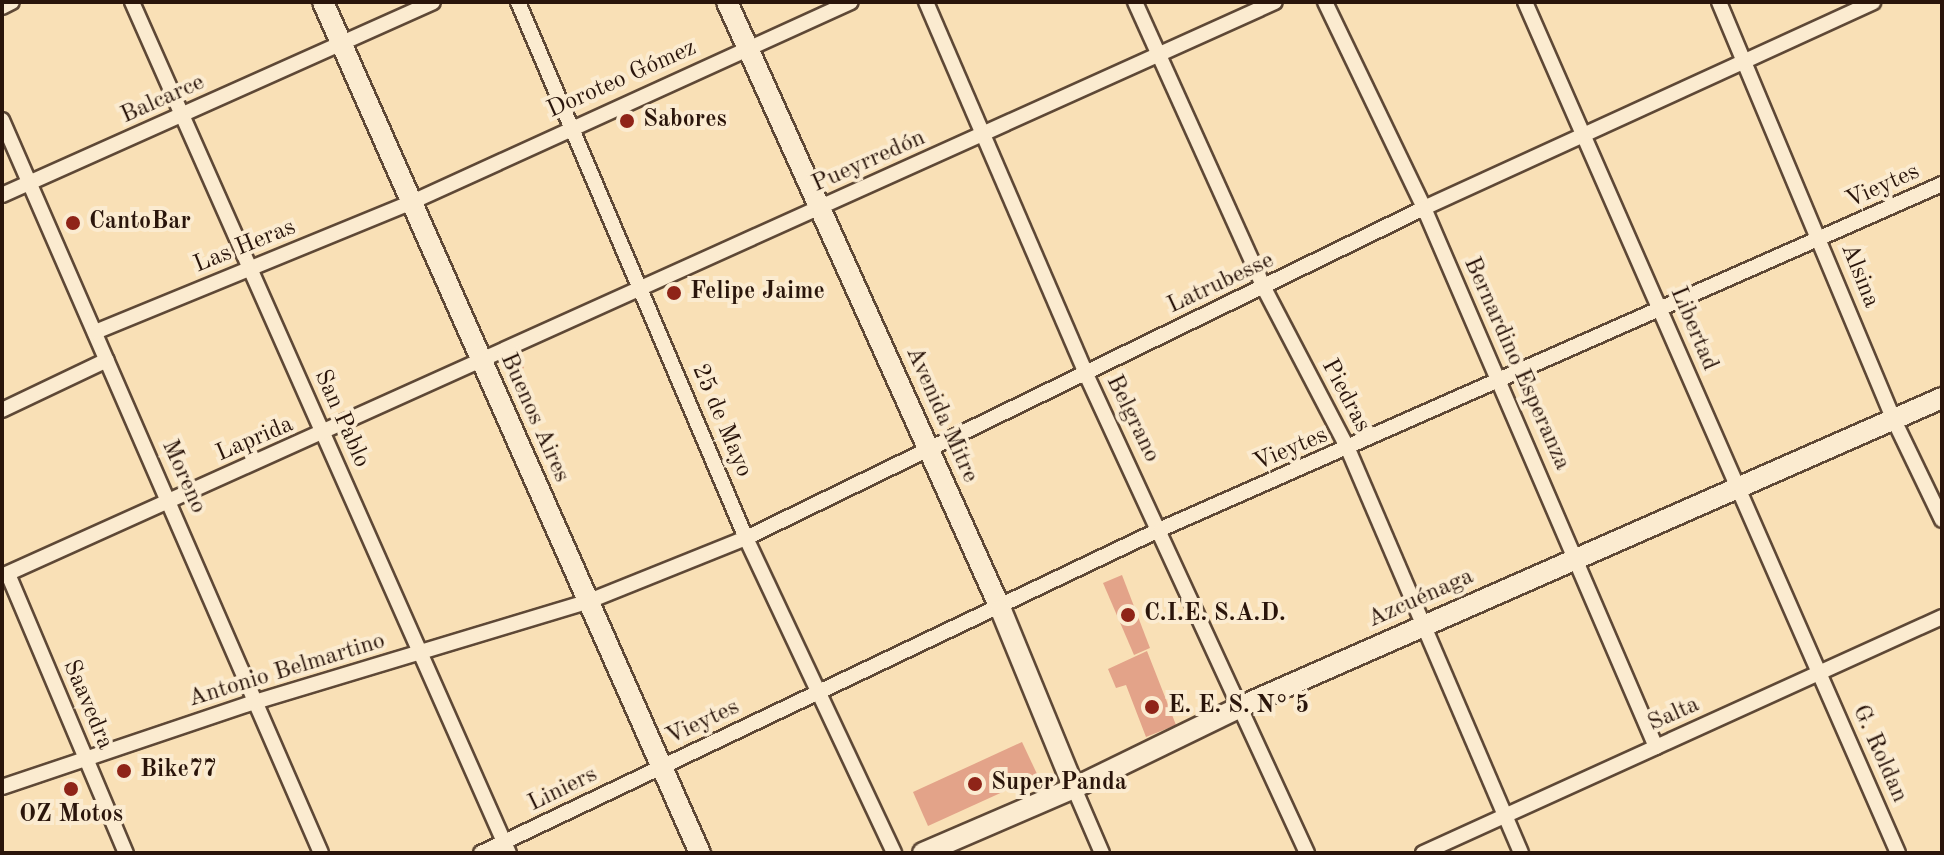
<!DOCTYPE html>
<html>
<head>
<meta charset="utf-8">
<style>
	body { margin:0 }
	#map { position:relative; width:1944px; height:855px; overflow:hidden; background:#f9e0b6; font-family:"Old Standard TT",serif }
	div>[style] { position:absolute }
	[style*='--x'] { left:calc(var(--x)*1px); top:calc(var(--y)*1px); width:calc(var(--w)*1px); rotate:calc(var(--a)*1deg) }
	.building>* { inset:0; background:#e3a389 }
	.roads { filter:drop-shadow(2px 0 #5e4836) drop-shadow(-2px 0 #5e4836) drop-shadow(0 2px #5e4836) drop-shadow(0 -2px #5e4836) }
	.street>* { height:14px; margin:-7px; padding:0 7px; transform-origin:7px; border-radius:7px; background:#fbebd0 }
	.secondary>* { height:20px; margin:-10px; padding:0 10px; transform-origin:10px; border-radius:10px; background:#fbebd0 }
	.dots>* { width:22px; height:22px; translate:-50% -50%; box-sizing:border-box; border:4px solid #fbebd0; border-radius:50% }
	span { translate:-50% -50%; white-space:nowrap; text-align:center; line-height:1.15; -webkit-text-stroke:8px #fbebd0; paint-order:stroke }
	.street-label { font-size:24px; color:#2a150b }
	.poi-label { font-size:24px; color:#2a150b; font-weight:700 }
	.left { translate:0 -50%; text-align:left }
	.frame { position:absolute; inset:0; border:4px solid #2a150b; pointer-events:none }
</style>
</head>
<body>
<div id="map">
	<div class="building">
		<i style="clip-path:polygon(517px 353px,524px 368px,508px 375px,506px 358px)"></i>
		<i style="clip-path:polygon(1122px 575px,1150px 648px,1134px 655px,1103px 583px)"></i>
		<i style="clip-path:polygon(1147px 651px,1176px 725px,1146px 737px,1126px 685px,1116px 688px,1108px 669px)"></i>
		<i style="clip-path:polygon(1022px 742px,1038px 776px,928px 826px,913px 792px)"></i>
	</div>
	<div class="roads">
		<div class="street">
			<i style="--x:132;--y:2;--w:931;--a:66.11"></i>
			<i style="--x:518;--y:2;--w:582;--a:66.96"></i>
			<i style="--x:746;--y:538;--w:348;--a:64.8"></i>
			<i style="--x:926;--y:2;--w:403;--a:66.7"></i>
			<i style="--x:1085;--y:372;--w:530;--a:65.22"></i>
			<i style="--x:1135;--y:2;--w:316;--a:65.7"></i>
			<i style="--x:1265;--y:290;--w:179;--a:62.4"></i>
			<i style="--x:1348;--y:449;--w:439;--a:66.8"></i>
			<i style="--x:1325;--y:2;--w:229;--a:64.3"></i>
			<i style="--x:1424;--y:208;--w:587;--a:66.71"></i>
			<i style="--x:1525;--y:2;--w:929;--a:66.33"></i>
			<i style="--x:1719;--y:2;--w:451;--a:67.3"></i>
			<i style="--x:1893;--y:418;--w:113;--a:64.3"></i>
			<i style="--x:2;--y:7;--w:11;--a:-27"></i>
			<i style="--x:2;--y:120;--w:799;--a:66.48"></i>
			<i style="--x:2;--y:195;--w:472;--a:-24.1"></i>
			<i style="--x:95;--y:332;--w:343;--a:-22.3"></i>
			<i style="--x:412;--y:202;--w:482;--a:-24.5"></i>
			<i style="--x:2;--y:410;--w:116;--a:-25.5"></i>
			<i style="--x:8;--y:574;--w:303;--a:67.1"></i>
			<i style="--x:2;--y:576;--w:1396;--a:-24.27"></i>
			<i style="--x:2;--y:787;--w:267;--a:-18.6"></i>
			<i style="--x:255;--y:702;--w:347;--a:-16.8"></i>
			<i style="--x:587;--y:602;--w:171;--a:-21.9"></i>
			<i style="--x:746;--y:538;--w:754;--a:-25.95"></i>
			<i style="--x:1424;--y:208;--w:494;--a:-24.6"></i>
			<i style="--x:1074;--y:788;--w:71;--a:66.7"></i>
			<i style="--x:481;--y:853;--w:753;--a:-25.48"></i>
			<i style="--x:1161;--y:529;--w:854;--a:-23.83"></i>
			<i style="--x:1423;--y:853;--w:570;--a:-24.45"></i>
		</div>
		<div class="secondary">
			<i style="--x:323;--y:2;--w:931;--a:66.11"></i>
			<i style="--x:727;--y:2;--w:667;--a:65.74"></i>
			<i style="--x:1001;--y:610;--w:192;--a:67.7"></i>
			<i style="--x:923;--y:853;--w:164;--a:-23.3"></i>
			<i style="--x:1074;--y:788;--w:187;--a:-26"></i>
			<i style="--x:1242;--y:706;--w:765;--a:-23.75"></i>
		</div>
	</div>
	<div class="dots">
		<i style="left:627px;top:121px;background:#8f2418"></i>
		<i style="left:73px;top:223px;background:#8f2418"></i>
		<i style="left:674px;top:293px;background:#8f2418"></i>
		<i style="left:1128px;top:615px;background:#8f2418"></i>
		<i style="left:1152px;top:707px;background:#8f2418"></i>
		<i style="left:124px;top:771px;background:#8f2418"></i>
		<i style="left:975px;top:784px;background:#8f2418"></i>
		<i style="left:71px;top:789px;background:#8f2418"></i>
	</div>
	<div class="street-label">
		<span style="left:622px;top:80px;rotate:-24deg">Doroteo Gómez</span>
		<span style="left:163px;top:100px;rotate:-24deg">Balcarce</span>
		<span style="left:869px;top:162px;rotate:-24deg">Pueyrredón</span>
		<span style="left:1883px;top:187px;rotate:-24deg">Vieytes</span>
		<span style="left:245px;top:247px;rotate:-22deg">Las Heras</span>
		<span style="left:1859px;top:276px;rotate:68deg">Alsina</span>
		<span style="left:1221px;top:284px;rotate:-25deg">Latrubesse</span>
		<span style="left:1693px;top:329px;rotate:67deg">Libertad</span>
		<span style="left:1516px;top:364px;rotate:66deg">Bernardino Esperanza</span>
		<span style="left:1345px;top:396px;rotate:62deg">Piedras</span>
		<span style="left:941px;top:415px;rotate:66deg">Avenida Mitre</span>
		<span style="left:534px;top:418px;rotate:66deg">Buenos Aires</span>
		<span style="left:341px;top:419px;rotate:66deg">San Pablo</span>
		<span style="left:1132px;top:419px;rotate:64deg">Belgrano</span>
		<span style="left:721px;top:421px;rotate:67deg">25 de Mayo</span>
		<span style="left:255px;top:440px;rotate:-23deg">Laprida</span>
		<span style="left:1291px;top:450px;rotate:-23deg">Vieytes</span>
		<span style="left:183px;top:477px;rotate:66deg">Moreno</span>
		<span style="left:1421px;top:599px;rotate:-24deg">Azcuénaga</span>
		<span style="left:287px;top:671px;rotate:-17deg">Antonio Belmartino</span>
		<span style="left:87px;top:705px;rotate:67deg">Saavedra</span>
		<span style="left:1674px;top:715px;rotate:-24deg">Salta</span>
		<span style="left:703px;top:723px;rotate:-25deg">Vieytes</span>
		<span style="left:1879px;top:754px;rotate:66deg">G. Roldan</span>
		<span style="left:563px;top:790px;rotate:-26deg">Liniers</span>
	</div>
	<div class="poi-label">
		<span class="left" style="left:643px;top:121px">Sabores</span>
		<span class="left" style="left:89px;top:223px">CantoBar</span>
		<span class="left" style="left:690px;top:293px">Felipe Jaime</span>
		<span class="left" style="left:1144px;top:615px">C.I.E. S.A.D.</span>
		<span class="left" style="left:1168px;top:707px">E. E. S. N° 5</span>
		<span class="left" style="left:140px;top:771px">Bike77</span>
		<span class="left" style="left:991px;top:784px">Super Panda</span>
		<span style="left:71px;top:816px">OZ Motos</span>
	</div>
	<div class="frame"></div>
</div>
</body>
</html>
